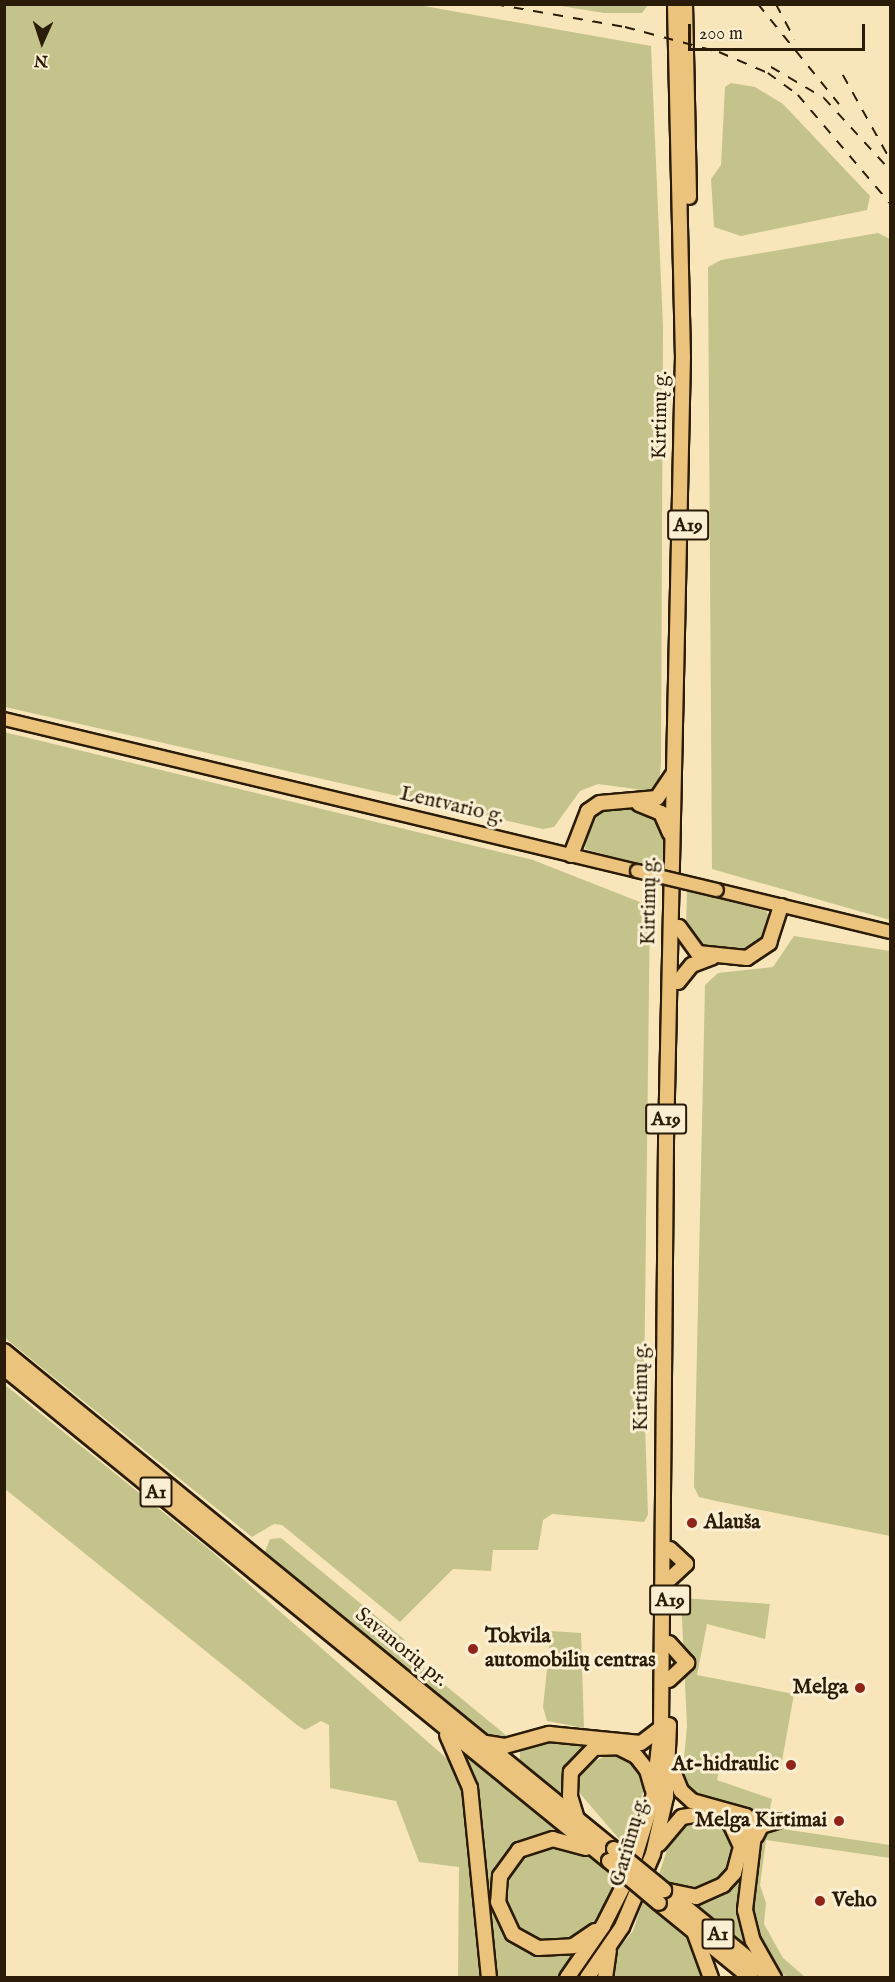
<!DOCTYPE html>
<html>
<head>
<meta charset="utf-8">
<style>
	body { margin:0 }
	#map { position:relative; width:895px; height:1982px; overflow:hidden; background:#f8e6ba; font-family:"IM FELL English",serif }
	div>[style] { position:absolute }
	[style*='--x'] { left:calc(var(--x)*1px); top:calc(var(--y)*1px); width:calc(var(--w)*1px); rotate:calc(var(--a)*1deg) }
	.green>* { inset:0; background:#c4c38b }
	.roads { filter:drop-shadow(2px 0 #2a1c08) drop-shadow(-2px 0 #2a1c08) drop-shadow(0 2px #2a1c08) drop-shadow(0 -2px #2a1c08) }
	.major>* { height:12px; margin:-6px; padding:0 6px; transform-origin:6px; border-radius:6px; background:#ecc37d }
	.highway>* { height:14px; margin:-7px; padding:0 7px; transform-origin:7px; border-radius:7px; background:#ecc37d }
	.rail>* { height:1.5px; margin-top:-0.75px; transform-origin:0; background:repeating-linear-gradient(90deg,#2a1c08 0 10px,transparent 0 20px) }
	.bridges { filter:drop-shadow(2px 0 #2a1c08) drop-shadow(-2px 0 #2a1c08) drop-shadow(0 2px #2a1c08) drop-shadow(0 -2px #2a1c08) }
	.major-bridge>* { height:12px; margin:-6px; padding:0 6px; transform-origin:6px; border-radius:6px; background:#ecc37d }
	.highway-bridge>* { height:14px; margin:-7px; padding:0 7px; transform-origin:7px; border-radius:7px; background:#ecc37d }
	.dots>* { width:16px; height:16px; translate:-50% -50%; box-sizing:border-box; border:3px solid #faefd2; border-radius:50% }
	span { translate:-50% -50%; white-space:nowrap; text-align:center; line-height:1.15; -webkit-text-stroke:6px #faefd2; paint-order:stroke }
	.shield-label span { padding:2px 4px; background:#faefd2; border:2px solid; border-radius:4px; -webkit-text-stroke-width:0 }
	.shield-label { font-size:20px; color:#2a1c08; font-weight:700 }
	.street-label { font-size:21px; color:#2a1c08 }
	.poi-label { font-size:21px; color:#2a1c08; font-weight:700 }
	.left { translate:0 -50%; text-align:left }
	.right { translate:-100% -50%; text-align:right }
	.frame { position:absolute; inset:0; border:6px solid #2a1c08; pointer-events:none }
	.north { position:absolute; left:12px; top:12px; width:60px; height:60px; -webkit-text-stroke:4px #faefd2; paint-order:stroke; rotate:183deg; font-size:16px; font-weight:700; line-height:24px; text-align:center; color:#2a1c08 }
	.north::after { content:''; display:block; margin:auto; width:21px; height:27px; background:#2a1c08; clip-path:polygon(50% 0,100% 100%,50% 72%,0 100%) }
	.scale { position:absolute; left:688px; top:24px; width:177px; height:27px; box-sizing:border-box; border:3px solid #2a1c08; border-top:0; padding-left:8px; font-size:18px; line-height:21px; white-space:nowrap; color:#2a1c08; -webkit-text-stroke:4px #faefd2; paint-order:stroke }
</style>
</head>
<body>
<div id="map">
	<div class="green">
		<i style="clip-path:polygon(5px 4px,418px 5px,651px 46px,663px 327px,661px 765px,659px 782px,650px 791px,598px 784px,580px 791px,554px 827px,543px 829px,5px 707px)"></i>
		<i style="clip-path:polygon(648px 5px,642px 13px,604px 13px,555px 5px)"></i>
		<i style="clip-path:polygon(731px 83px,755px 87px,783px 104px,870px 196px,867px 210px,741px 236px,714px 227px,711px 179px,721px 165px,725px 87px)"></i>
		<i style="clip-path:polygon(878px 233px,890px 239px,890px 920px,712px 869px,708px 267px,721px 260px)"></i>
		<i style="clip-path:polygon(4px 732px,533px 860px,650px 906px,644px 1394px,648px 1515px,644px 1522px,552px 1514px,543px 1520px,538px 1550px,493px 1550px,491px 1571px,453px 1569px,400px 1622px,282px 1525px,274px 1524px,252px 1537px,5px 1338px)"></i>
		<i style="clip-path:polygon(609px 808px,648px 808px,665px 828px,664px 871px,585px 849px,588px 822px)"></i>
		<i style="clip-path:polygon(687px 889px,766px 911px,770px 918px,763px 941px,745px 953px,706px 952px,686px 933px)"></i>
		<i style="clip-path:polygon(794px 936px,890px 951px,890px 1536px,716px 1501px,699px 1497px,694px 1487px,705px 985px,718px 973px,773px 967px)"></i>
		<i style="clip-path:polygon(4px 1384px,210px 1550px,453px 1764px,464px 1791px,484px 1977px,458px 1977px,459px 1867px,419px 1862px,396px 1801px,330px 1788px,329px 1725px,321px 1721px,305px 1730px,297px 1725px,5px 1489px)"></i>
		<i style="clip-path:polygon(281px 1538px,405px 1640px,400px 1648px,513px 1741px,493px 1740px,264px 1554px,270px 1539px)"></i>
		<i style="clip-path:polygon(681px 1598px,770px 1604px,765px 1639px,707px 1624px,697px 1675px,794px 1694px,780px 1772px,721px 1760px,717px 1780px,772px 1799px,769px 1814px,699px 1801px,690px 1796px,682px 1779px,687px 1726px)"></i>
		<i style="clip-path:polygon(551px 1631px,581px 1633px,584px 1728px,547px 1721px,543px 1707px)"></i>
		<i style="clip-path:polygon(539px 1739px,573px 1741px,585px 1748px,564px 1797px,520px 1760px,520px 1749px)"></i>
		<i style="clip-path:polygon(461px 1753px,557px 1831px,516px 1848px,494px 1888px,526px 1948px,585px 1944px,558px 1977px,493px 1977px,471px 1777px)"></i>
		<i style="clip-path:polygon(610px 1754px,639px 1765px,646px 1783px,625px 1846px,577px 1790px,582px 1767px)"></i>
		<i style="clip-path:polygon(656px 1803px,658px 1818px,634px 1893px,582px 1977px,571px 1978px,588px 1955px)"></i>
		<i style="clip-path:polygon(709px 1819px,736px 1837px,734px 1865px,705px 1893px,677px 1888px,659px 1874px,672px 1835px,690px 1820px)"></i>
		<i style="clip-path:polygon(769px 1827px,890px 1845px,890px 1858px,766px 1840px,760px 1885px,766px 1903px,764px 1924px,783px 1958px,805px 1977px,786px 1977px,769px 1961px,748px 1899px,762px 1829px)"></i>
		<i style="clip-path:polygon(745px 1839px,744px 1886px,753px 1955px,693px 1903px,721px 1892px)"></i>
		<i style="clip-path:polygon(550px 1842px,587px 1853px,619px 1881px,587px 1933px,547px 1947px,516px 1932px,501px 1888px,515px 1858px)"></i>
		<i style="clip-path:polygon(643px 1901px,695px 1946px,708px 1978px,609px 1978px,613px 1955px,633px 1931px)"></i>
	</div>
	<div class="roads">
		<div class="major">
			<i style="--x:4;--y:719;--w:651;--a:13.5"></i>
			<i style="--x:717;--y:890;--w:178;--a:13.6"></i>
		</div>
		<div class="highway">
			<i style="--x:685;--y:4;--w:193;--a:88.8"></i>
			<i style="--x:639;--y:804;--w:24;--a:22"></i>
			<i style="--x:661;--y:813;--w:22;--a:66"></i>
			<i style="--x:571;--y:855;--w:47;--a:-68.9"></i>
			<i style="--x:588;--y:811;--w:14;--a:-34"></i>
			<i style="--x:600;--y:803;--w:57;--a:-5"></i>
			<i style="--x:657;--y:798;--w:29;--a:-56"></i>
			<i style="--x:679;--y:927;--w:32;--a:54"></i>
			<i style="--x:698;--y:953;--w:49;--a:5.8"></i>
			<i style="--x:747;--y:958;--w:27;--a:-34"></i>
			<i style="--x:769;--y:943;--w:39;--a:-72"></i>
			<i style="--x:678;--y:982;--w:22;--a:-51"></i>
			<i style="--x:692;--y:965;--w:22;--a:-21"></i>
			<i style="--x:4;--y:1351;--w:787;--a:39.23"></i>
			<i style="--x:4;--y:1368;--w:780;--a:39.18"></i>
			<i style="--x:670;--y:1549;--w:22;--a:43"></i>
			<i style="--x:686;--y:1564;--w:22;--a:137"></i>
			<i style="--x:669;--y:1680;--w:25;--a:-43"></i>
			<i style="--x:687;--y:1663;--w:27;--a:-132"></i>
			<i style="--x:447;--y:1735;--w:58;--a:66.5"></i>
			<i style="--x:470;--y:1788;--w:191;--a:84.3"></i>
			<i style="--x:486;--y:1743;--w:19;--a:9"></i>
			<i style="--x:505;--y:1746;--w:46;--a:-15.3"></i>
			<i style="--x:549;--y:1734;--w:92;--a:5.6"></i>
			<i style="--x:641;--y:1743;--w:25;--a:-37"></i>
			<i style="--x:671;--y:1766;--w:27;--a:68"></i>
			<i style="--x:681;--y:1791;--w:15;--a:42"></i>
			<i style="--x:692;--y:1801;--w:56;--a:15.5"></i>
			<i style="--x:746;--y:1816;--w:13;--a:48"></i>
			<i style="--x:755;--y:1826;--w:85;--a:96.8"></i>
			<i style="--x:745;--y:1910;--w:32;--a:76"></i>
			<i style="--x:753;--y:1941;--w:43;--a:60.4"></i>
			<i style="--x:716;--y:1815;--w:16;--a:30"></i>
			<i style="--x:730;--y:1823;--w:23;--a:65"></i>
			<i style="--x:577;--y:1819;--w:24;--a:-107"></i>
			<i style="--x:570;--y:1796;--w:24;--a:-88"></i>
			<i style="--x:571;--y:1772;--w:33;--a:-46"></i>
			<i style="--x:594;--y:1748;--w:24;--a:-2"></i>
			<i style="--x:618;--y:1747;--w:20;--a:27"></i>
			<i style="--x:636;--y:1756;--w:18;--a:52"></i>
			<i style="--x:647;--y:1770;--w:19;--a:74"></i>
			<i style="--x:756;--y:1836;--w:11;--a:-63"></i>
			<i style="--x:761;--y:1826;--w:17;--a:-17"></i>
			<i style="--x:659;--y:1844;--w:35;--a:-50"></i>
			<i style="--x:682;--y:1817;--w:30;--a:-9"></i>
			<i style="--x:586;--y:1848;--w:34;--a:-165"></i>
			<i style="--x:553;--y:1839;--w:36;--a:162"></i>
			<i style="--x:519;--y:1850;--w:32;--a:126"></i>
			<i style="--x:500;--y:1876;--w:26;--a:94"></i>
			<i style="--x:498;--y:1902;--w:35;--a:65"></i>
			<i style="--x:513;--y:1934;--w:29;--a:29"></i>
			<i style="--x:538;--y:1948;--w:35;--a:-3"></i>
			<i style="--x:573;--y:1946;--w:27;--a:-34"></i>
			<i style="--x:664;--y:1890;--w:33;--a:12"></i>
			<i style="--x:696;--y:1897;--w:30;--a:-24"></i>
			<i style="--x:723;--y:1885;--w:16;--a:-47"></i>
			<i style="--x:734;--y:1873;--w:42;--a:-75"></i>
			<i style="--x:745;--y:1832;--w:19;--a:-43"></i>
			<i style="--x:668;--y:1893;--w:128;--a:39.3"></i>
			<i style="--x:659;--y:1903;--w:119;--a:39.2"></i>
			<i style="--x:695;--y:1934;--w:47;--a:70"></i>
			<i style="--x:567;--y:1978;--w:63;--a:-55.3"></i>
			<i style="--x:603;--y:1926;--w:59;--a:-63"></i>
			<i style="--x:630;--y:1873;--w:78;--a:-73"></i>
			<i style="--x:653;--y:1798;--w:70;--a:-83.5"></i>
			<i style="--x:661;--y:1728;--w:587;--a:-89.51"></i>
			<i style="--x:666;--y:1141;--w:783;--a:-88.76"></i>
			<i style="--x:683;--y:358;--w:354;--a:-91.3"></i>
			<i style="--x:587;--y:1978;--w:62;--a:-55.5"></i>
			<i style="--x:622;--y:1927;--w:79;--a:-67"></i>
			<i style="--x:653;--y:1854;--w:58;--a:-77.2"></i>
			<i style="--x:666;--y:1797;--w:72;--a:-87.6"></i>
			<i style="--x:605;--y:1978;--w:28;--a:-82"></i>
		</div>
	</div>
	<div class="rail">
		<i style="--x:494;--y:4;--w:133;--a:10"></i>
		<i style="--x:625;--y:27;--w:97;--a:14.9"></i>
		<i style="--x:719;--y:52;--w:53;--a:23.2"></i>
		<i style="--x:768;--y:73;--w:37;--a:36"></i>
		<i style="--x:798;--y:95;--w:142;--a:49.6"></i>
		<i style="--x:758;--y:4;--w:129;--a:51"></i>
		<i style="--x:776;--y:4;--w:40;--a:62"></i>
		<i style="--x:771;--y:67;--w:61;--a:30.3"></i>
		<i style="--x:824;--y:98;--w:98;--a:47.5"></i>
		<i style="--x:843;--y:75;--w:96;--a:60.8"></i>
	</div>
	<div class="bridges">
		<div class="major-bridge">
			<i style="--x:637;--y:871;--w:82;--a:13.4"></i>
		</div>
		<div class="highway-bridge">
			<i style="--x:614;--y:1849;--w:65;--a:39.4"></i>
			<i style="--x:609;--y:1861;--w:65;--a:40"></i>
		</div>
	</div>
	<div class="dots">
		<i style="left:692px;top:1523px;background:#8f2418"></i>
		<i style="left:473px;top:1649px;background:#8f2418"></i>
		<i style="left:860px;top:1688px;background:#8f2418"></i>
		<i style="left:791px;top:1765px;background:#8f2418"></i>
		<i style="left:839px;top:1821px;background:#8f2418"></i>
		<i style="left:820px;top:1901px;background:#8f2418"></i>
	</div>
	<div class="shield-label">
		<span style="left:688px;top:525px">A19</span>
		<span style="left:666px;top:1119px">A19</span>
		<span style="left:156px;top:1492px">A1</span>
		<span style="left:670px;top:1600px">A19</span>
		<span style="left:718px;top:1934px">A1</span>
	</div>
	<div class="street-label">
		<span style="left:661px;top:415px;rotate:-89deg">Kirtimų g.</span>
		<span style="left:452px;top:806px;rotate:13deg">Lentvario g.</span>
		<span style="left:650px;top:901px;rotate:-89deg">Kirtimų g.</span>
		<span style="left:642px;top:1387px;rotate:-90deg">Kirtimų g.</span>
		<span style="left:401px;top:1648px;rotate:39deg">Savanorių pr.</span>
		<span style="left:630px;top:1842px;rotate:-74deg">Gariūnų g.</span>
	</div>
	<div class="poi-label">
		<span class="left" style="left:704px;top:1523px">Alauša</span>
		<span class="left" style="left:485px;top:1649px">Tokvila<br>automobilių centras</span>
		<span class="right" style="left:848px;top:1688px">Melga</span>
		<span class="right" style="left:779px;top:1765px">At-hidraulic</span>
		<span class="right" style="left:827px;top:1821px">Melga Kirtimai</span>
		<span class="left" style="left:832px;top:1901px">Veho</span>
	</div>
	<div class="frame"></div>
	<div class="north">N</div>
	<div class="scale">200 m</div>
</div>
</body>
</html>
